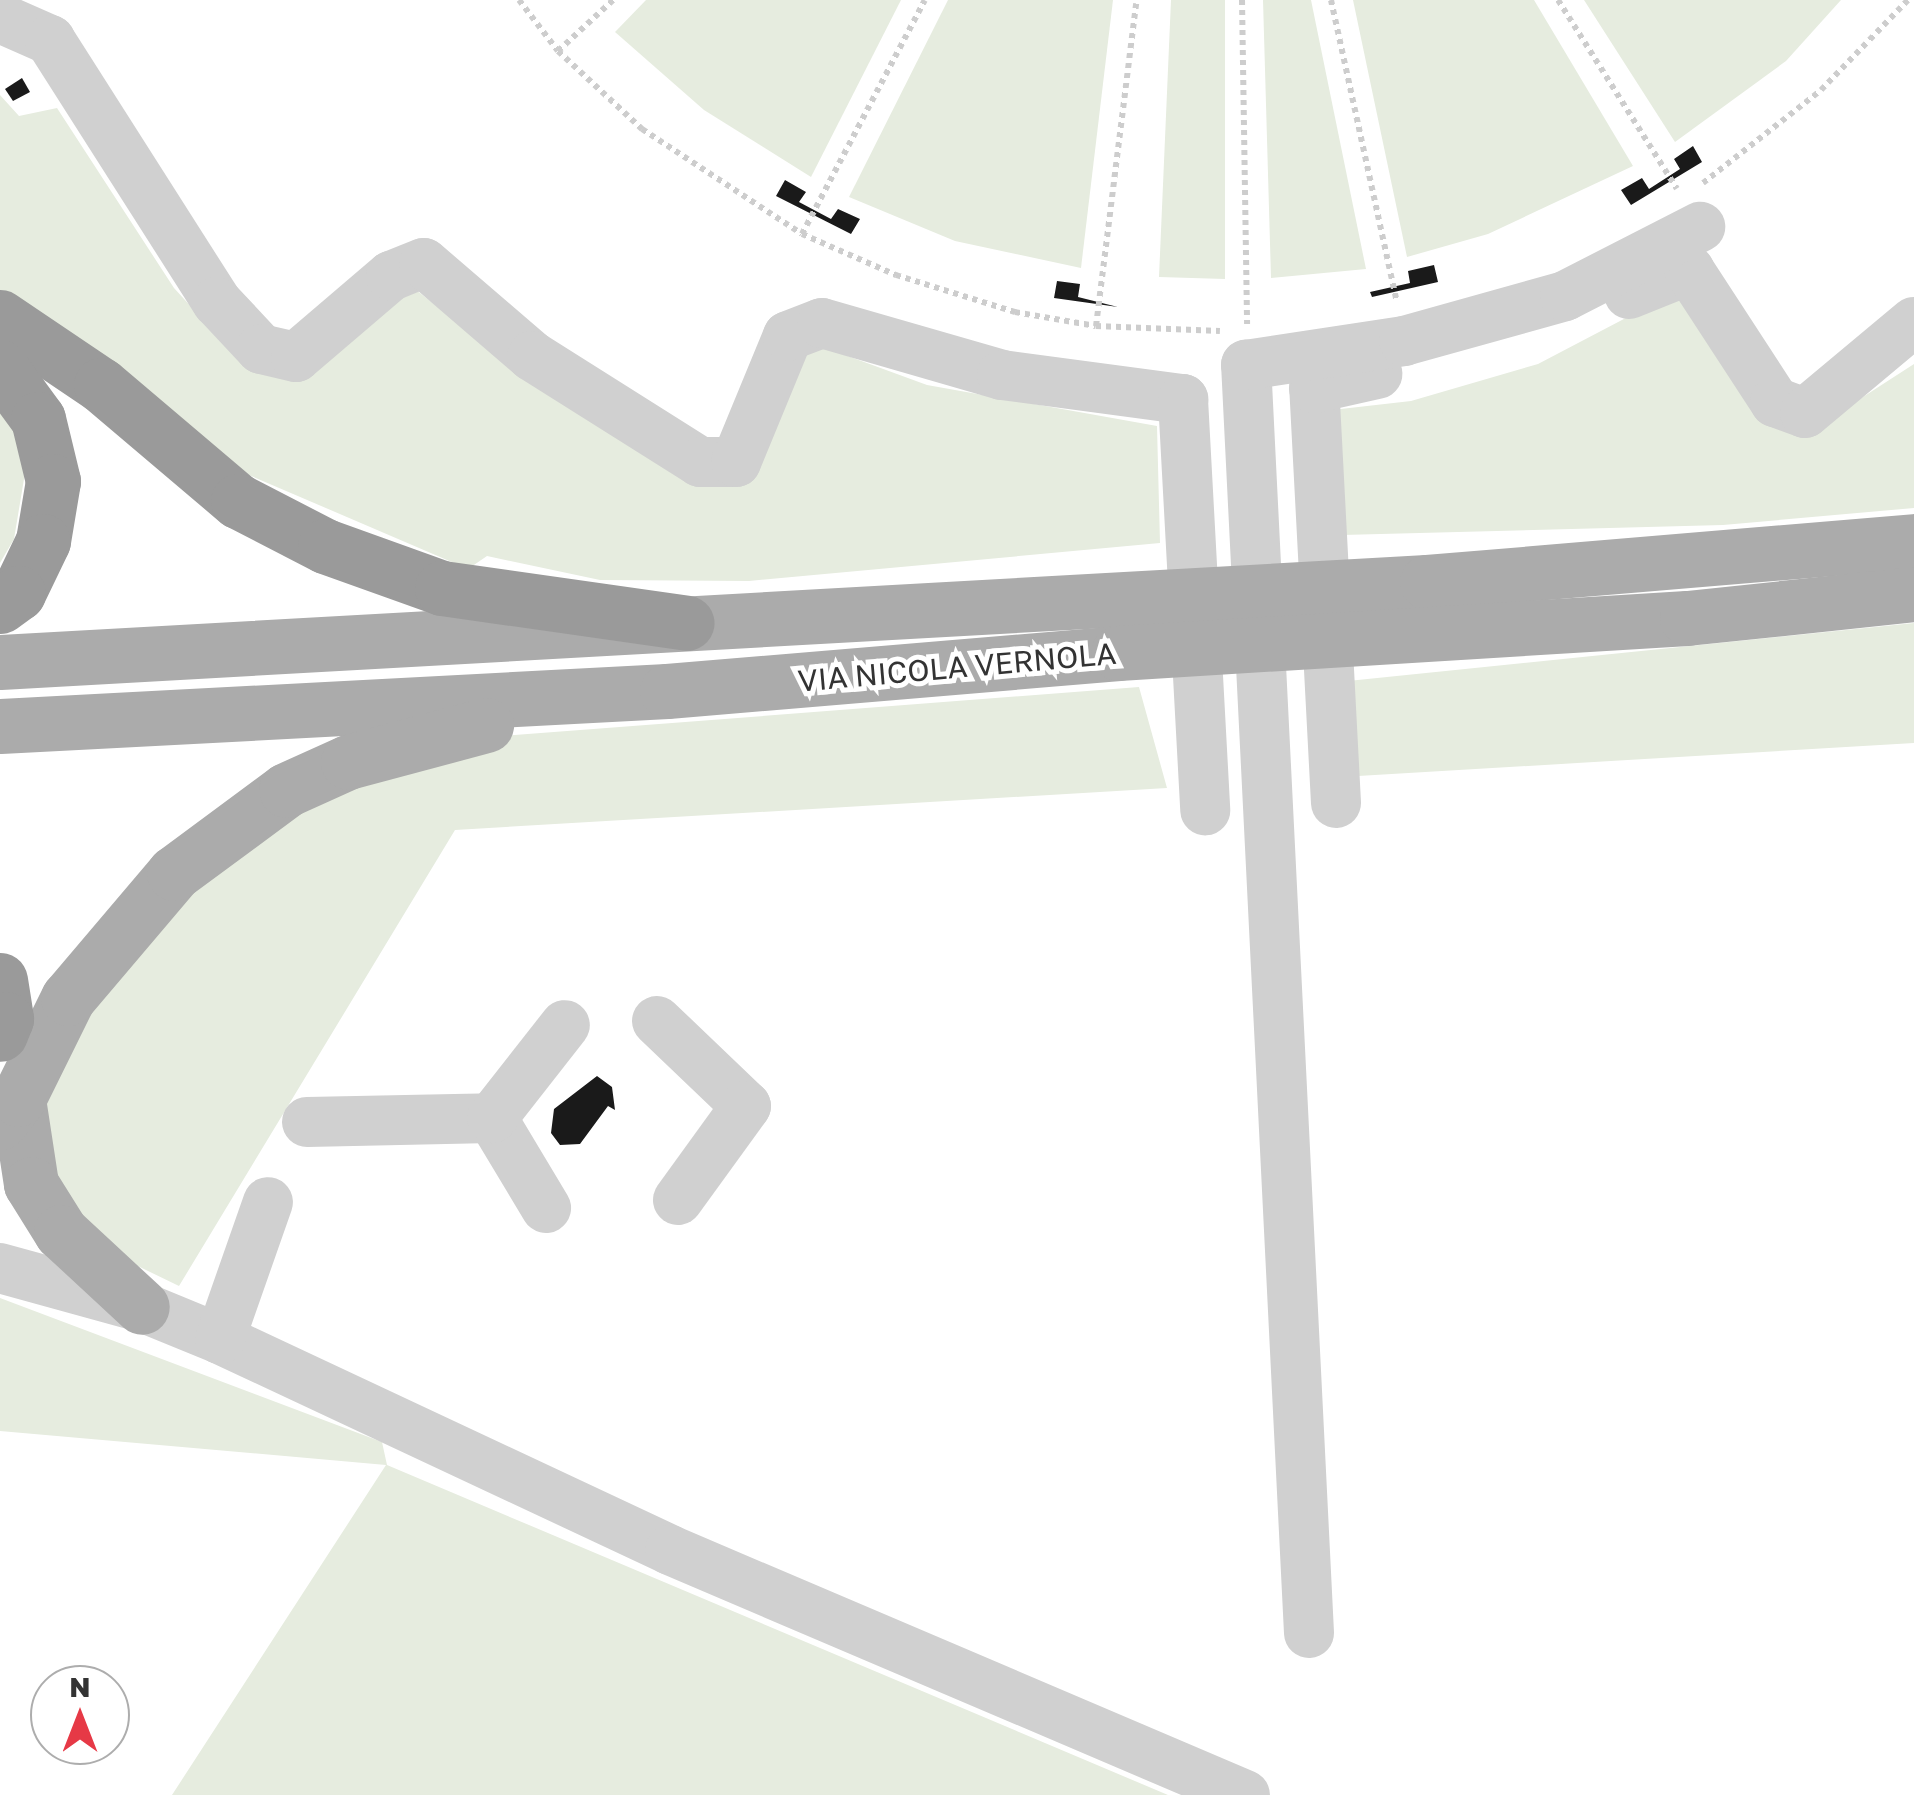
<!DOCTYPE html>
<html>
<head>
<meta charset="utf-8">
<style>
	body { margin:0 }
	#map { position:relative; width:1914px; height:1795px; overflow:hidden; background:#fff; font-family:"Golos Text",sans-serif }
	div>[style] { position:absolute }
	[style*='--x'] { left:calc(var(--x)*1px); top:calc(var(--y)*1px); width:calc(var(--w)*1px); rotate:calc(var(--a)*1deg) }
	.green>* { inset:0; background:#e6ecdf }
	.building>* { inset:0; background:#1a1a1a }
	.path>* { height:6px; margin-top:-3px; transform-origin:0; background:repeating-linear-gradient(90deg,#cdcdcd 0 5px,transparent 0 10px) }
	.minor>* { height:50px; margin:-25px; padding:0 25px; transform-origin:25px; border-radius:25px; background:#d0d0d0 }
	.major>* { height:55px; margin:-27.5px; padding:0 27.5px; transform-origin:27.5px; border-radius:27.5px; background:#ababab }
	.highway>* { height:55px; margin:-27.5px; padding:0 27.5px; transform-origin:27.5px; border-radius:27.5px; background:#9a9a9a }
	span { translate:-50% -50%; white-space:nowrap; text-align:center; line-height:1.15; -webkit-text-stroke:10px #fff; paint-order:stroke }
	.street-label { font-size:30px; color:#333 }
	.north { position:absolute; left:30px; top:1665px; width:100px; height:100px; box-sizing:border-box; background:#fff; border:2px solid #adadad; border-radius:50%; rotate:0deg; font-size:28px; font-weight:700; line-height:40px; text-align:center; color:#333 }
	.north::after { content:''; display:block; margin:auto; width:35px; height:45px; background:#e63946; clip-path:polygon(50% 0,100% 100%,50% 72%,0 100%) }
</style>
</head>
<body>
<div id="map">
	<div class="green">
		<i style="clip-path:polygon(646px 0,901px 0,811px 177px,704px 110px,615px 32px)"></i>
		<i style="clip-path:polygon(948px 0,1113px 0,1081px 268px,955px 241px,849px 197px)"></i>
		<i style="clip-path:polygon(1171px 0,1225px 0,1225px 279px,1159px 277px)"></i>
		<i style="clip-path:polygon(1263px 0,1311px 0,1366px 269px,1271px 278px)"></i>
		<i style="clip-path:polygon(1353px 0,1534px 0,1633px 166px,1488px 234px,1407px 257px)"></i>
		<i style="clip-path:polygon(1584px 0,1841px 0,1786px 61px,1675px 142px)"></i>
		<i style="clip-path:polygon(0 95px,19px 116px,57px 108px,174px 288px,227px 346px,257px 368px,411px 286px,537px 385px,684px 473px,784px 383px,815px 344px,927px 385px,1157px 426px,1160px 543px,749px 581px,600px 580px,487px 556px,468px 569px,235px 469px,0 304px)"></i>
		<i style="clip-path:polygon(1683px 288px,1767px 423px,1801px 437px,1914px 364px,1914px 508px,1723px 525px,1342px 535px,1332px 410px,1411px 401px,1538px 364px)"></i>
		<i style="clip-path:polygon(0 386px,29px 449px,14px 539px,0 563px)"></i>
		<i style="clip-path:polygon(1914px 623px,1914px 743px,1358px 776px,1348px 681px)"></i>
		<i style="clip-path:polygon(1139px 687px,1167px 788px,455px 830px,179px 1286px,115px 1255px,68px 1212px,41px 1124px,48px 1083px,128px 938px,324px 788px,490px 737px)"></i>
		<i style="clip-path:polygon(0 1298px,382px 1442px,387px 1465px,1168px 1795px,172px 1795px,386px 1465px,0 1431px)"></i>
	</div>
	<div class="building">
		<i style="clip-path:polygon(22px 78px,30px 92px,13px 101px,5px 89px)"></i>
		<i style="clip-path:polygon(1693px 146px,1702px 162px,1631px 205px,1621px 190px,1642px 178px,1649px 189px,1680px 169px,1674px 159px)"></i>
		<i style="clip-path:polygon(785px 180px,806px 192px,799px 202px,831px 219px,838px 209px,860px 219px,851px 234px,776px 196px)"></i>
		<i style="clip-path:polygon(1434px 265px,1438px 282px,1372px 297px,1370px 292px,1410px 283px,1408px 271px)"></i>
		<i style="clip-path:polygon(1057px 281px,1080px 284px,1078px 297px,1118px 307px,1054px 298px)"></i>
		<i style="clip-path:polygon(597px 1076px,612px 1087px,615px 1110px,608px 1106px,580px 1144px,560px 1145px,551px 1133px,554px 1109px)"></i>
	</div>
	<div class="path">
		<i style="--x:519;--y:0;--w:64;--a:52.6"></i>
		<i style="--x:558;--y:51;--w:115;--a:42.9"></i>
		<i style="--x:642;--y:129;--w:191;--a:33.3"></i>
		<i style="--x:802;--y:234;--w:103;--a:23.6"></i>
		<i style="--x:896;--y:275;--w:125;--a:17.3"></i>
		<i style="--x:1015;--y:312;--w:82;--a:9.8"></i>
		<i style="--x:1096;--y:326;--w:124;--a:2.3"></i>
		<i style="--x:1242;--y:0;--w:324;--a:89.1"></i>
		<i style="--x:1331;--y:0;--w:309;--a:77.7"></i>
		<i style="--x:1558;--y:0;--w:223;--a:57.8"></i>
		<i style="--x:558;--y:51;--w:75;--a:-42.8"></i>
		<i style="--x:1703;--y:183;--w:150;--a:-38.2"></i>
		<i style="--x:1821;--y:90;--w:125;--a:-46"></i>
		<i style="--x:802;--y:234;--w:264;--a:-62.3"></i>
		<i style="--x:1096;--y:326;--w:325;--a:-82.9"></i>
	</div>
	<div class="minor">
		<i style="--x:0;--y:18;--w:55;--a:23.7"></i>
		<i style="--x:50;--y:40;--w:311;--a:57.5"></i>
		<i style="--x:217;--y:302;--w:64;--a:46.9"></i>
		<i style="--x:261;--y:349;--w:36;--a:13"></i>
		<i style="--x:296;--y:357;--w:125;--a:-40.5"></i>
		<i style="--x:391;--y:276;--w:35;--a:-22"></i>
		<i style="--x:424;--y:263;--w:143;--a:40.7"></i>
		<i style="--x:532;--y:356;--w:199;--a:32.2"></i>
		<i style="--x:700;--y:462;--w:36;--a:0"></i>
		<i style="--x:736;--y:462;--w:136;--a:-67.6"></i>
		<i style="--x:788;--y:336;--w:36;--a:-21"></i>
		<i style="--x:822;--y:323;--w:187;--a:16.1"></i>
		<i style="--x:1002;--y:375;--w:183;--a:7.6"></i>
		<i style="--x:1183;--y:399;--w:412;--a:86.9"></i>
		<i style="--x:1629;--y:294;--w:65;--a:-21.8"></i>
		<i style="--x:1689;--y:270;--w:158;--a:56.9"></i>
		<i style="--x:1775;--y:402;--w:32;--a:20"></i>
		<i style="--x:1805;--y:413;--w:142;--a:-39.9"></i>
		<i style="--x:1336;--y:803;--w:416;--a:-93"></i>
		<i style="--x:1314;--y:388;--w:65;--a:-12.5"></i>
		<i style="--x:657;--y:1021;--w:123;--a:43.7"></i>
		<i style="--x:746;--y:1106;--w:116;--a:125.9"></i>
		<i style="--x:492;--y:1118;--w:105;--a:59"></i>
		<i style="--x:307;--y:1122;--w:185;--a:-1.2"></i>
		<i style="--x:492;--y:1118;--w:118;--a:-51.9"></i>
		<i style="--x:0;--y:1268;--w:147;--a:15.4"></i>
		<i style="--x:142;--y:1307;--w:84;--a:22.3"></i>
		<i style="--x:220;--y:1339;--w:497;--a:25.1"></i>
		<i style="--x:670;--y:1550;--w:625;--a:23.08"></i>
		<i style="--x:220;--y:1339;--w:145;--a:-70.7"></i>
		<i style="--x:1309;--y:1633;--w:1270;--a:-92.84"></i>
		<i style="--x:1246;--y:365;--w:160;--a:-8.6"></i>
		<i style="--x:1404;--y:341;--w:167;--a:-15.6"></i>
		<i style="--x:1565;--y:296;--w:152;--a:-27.1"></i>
	</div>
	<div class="major">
		<i style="--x:0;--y:662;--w:1429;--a:-3.21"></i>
		<i style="--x:1427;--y:582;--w:489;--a:-4.8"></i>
		<i style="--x:0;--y:726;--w:668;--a:-3"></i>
		<i style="--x:667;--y:691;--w:453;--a:-4.8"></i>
		<i style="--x:1118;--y:653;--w:570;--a:-3.52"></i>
		<i style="--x:1687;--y:618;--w:228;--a:-6"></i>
		<i style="--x:18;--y:1099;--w:86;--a:81.3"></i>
		<i style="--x:31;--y:1184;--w:57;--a:58"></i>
		<i style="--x:61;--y:1232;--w:110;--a:42.8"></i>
		<i style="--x:0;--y:1122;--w:29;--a:-52"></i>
		<i style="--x:18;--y:1099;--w:113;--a:-63.7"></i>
		<i style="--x:68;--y:998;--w:164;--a:-49.7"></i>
		<i style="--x:174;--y:873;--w:139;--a:-36.5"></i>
		<i style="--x:286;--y:790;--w:68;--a:-24.3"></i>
		<i style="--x:348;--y:762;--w:143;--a:-15"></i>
	</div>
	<div class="highway">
		<i style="--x:0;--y:317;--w:122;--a:34"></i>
		<i style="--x:101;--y:385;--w:180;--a:40.3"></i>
		<i style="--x:238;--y:501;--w:98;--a:27.3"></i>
		<i style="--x:325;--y:546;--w:124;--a:19.7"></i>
		<i style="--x:442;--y:588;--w:247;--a:8.1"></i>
		<i style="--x:0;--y:367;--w:64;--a:53.8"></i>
		<i style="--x:38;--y:419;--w:64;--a:76.4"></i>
		<i style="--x:53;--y:481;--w:61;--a:99.5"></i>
		<i style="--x:43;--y:541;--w:58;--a:115.7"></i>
		<i style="--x:18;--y:593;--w:22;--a:144"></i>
		<i style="--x:0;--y:980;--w:39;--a:81"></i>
		<i style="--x:6;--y:1019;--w:16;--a:112"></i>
	</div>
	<div class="street-label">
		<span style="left:957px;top:667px;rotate:-5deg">VIA NICOLA VERNOLA</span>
	</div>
	<div class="north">N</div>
</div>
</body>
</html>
